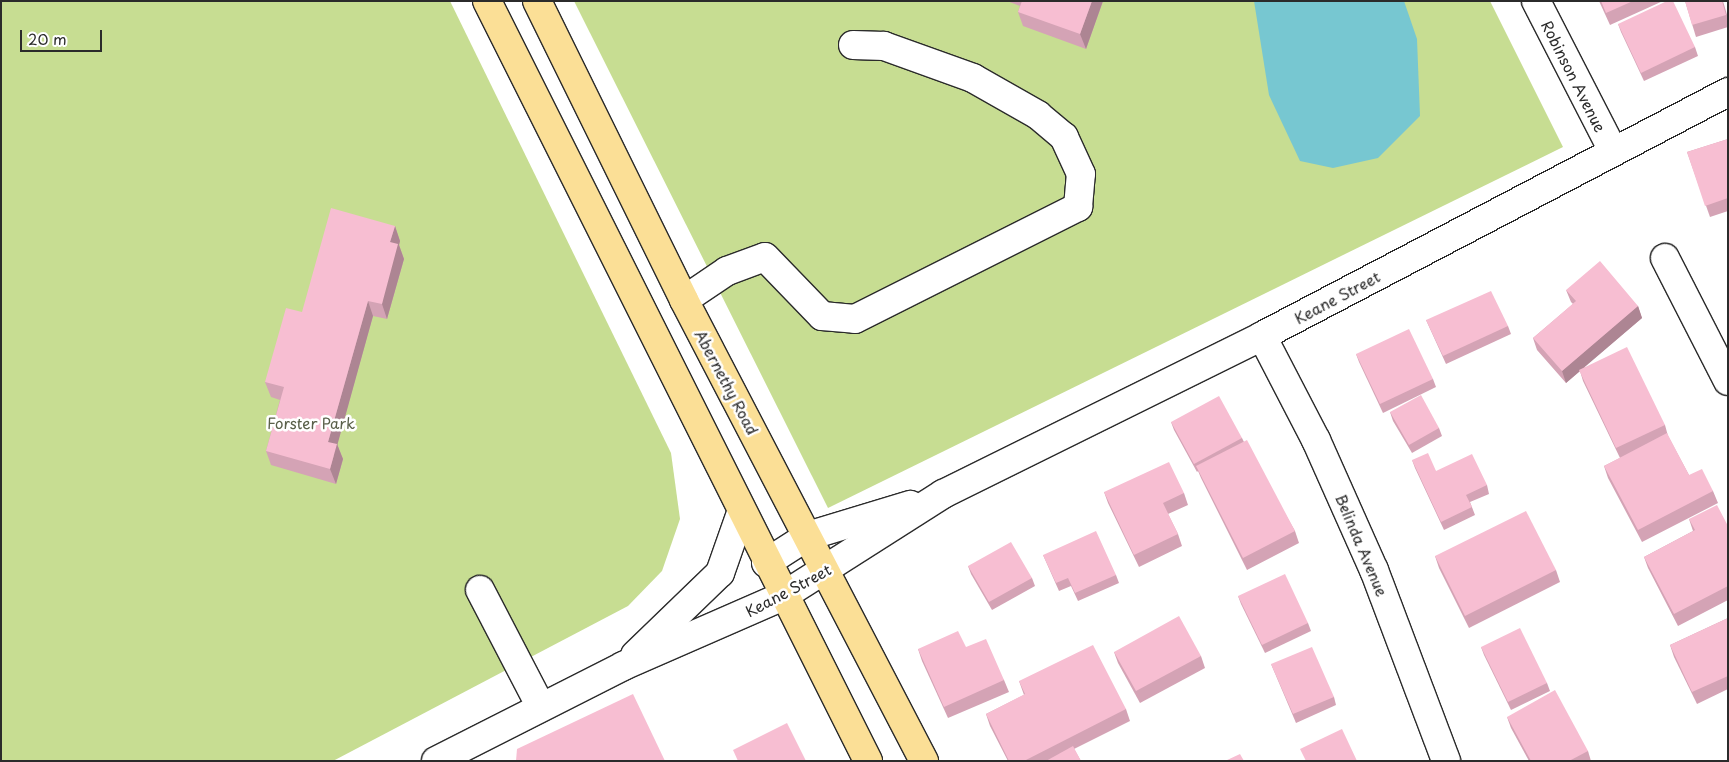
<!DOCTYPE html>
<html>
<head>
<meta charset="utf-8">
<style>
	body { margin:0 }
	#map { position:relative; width:1729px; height:762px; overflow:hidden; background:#fff; font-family:"Playpen Sans",sans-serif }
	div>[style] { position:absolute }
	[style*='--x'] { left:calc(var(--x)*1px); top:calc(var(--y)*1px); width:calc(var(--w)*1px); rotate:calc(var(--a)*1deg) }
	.green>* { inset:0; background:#c7dd92 }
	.water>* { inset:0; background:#77c7d1 }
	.roads { filter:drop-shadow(1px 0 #2b2b2b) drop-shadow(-1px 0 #2b2b2b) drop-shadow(0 1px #2b2b2b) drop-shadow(0 -1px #2b2b2b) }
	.minor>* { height:28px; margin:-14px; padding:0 14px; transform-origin:14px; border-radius:14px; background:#fff }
	.major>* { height:28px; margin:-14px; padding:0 14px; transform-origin:14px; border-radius:14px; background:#fbdf96 }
	.wall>* { inset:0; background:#d4a3b5 }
	.shaded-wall>* { inset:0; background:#ad8593 }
	.building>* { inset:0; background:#f7bed2 }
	span { translate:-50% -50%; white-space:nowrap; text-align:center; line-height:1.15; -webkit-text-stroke:5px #fff; paint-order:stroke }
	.street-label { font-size:15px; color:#2b2b2b }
	.park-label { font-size:15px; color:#5a604a }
	.frame { position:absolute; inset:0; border:2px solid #2b2b2b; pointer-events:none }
	.scale { position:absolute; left:20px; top:30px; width:82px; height:22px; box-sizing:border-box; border:2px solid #2b2b2b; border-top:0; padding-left:6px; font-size:15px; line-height:18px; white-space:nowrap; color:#2b2b2b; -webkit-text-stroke:4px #fff; paint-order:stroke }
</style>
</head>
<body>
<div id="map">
	<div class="green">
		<i style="clip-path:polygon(1px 1px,450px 1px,671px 453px,680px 519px,662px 571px,628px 606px,333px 761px,1px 761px)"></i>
		<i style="clip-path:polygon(574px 1px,1490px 1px,1563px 147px,828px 508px)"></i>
	</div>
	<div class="water">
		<i style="clip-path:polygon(1254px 1px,1404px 1px,1417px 39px,1420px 116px,1378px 158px,1333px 168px,1300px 161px,1269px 95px)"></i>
	</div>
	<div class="roads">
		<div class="minor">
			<i style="--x:1536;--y:1;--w:169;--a:62.8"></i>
			<i style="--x:1665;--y:258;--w:138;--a:62.9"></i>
			<i style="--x:684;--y:300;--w:52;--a:-34"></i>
			<i style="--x:727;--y:271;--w:40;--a:-20.2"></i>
			<i style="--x:765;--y:257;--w:82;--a:46"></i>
			<i style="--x:822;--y:316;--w:33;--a:5"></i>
			<i style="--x:855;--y:319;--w:250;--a:-26.7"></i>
			<i style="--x:1078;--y:207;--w:33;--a:-85"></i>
			<i style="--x:1081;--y:174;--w:41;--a:-114.7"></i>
			<i style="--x:1064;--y:137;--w:34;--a:-140"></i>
			<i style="--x:1038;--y:115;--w:75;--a:-150.4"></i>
			<i style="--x:973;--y:78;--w:95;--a:-160.2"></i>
			<i style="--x:884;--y:46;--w:31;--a:-178"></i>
			<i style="--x:1262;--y:336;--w:117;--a:62.6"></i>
			<i style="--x:1316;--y:440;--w:142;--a:66"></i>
			<i style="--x:1374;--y:570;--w:204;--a:69.3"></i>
			<i style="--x:766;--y:563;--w:50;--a:-32.7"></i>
			<i style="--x:808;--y:536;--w:107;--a:-16.9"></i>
			<i style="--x:480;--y:590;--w:132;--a:62.5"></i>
			<i style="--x:635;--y:655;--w:118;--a:-44"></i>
			<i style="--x:720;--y:573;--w:64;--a:-70.7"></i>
			<i style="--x:436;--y:761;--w:210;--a:-26.9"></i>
			<i style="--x:623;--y:666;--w:175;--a:-23.6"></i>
			<i style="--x:783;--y:596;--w:190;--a:-32.5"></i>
			<i style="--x:943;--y:494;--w:356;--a:-26.3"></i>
			<i style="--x:1262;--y:336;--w:526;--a:-27.64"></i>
		</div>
		<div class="major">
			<i style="--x:487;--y:1;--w:850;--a:63.37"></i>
			<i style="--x:537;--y:1;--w:333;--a:63.8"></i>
			<i style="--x:684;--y:300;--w:520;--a:62.5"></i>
		</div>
	</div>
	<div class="wall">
		<i style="clip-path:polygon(1007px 1px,1103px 1px,1086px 49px,1023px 26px,1018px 12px,1020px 6px)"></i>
		<i style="clip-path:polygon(1599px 1px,1663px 1px,1610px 25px)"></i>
		<i style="clip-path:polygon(1685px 1px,1723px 1px,1728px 18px,1728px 27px,1696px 37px)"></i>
		<i style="clip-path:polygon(1618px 24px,1695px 47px,1698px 56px,1644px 81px,1621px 32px)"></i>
		<i style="clip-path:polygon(1728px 139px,1728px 211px,1710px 217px,1687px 152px)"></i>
		<i style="clip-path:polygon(395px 226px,400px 241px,399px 245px,404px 259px,387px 319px,373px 316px,337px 444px,343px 459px,336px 484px,271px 465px,266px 451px,280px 400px,271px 397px,265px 382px)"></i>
		<i style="clip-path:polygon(1566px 290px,1638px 306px,1642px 318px,1584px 367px,1665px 425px,1668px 436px,1689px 475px,1713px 491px,1718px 503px,1642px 542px,1608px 478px,1604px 466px,1620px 458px,1583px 381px,1580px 371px,1566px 383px,1537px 350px,1533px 338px,1573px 304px,1571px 302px)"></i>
		<i style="clip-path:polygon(1426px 320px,1508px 326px,1511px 334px,1446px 364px)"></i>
		<i style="clip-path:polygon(1356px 354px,1433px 379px,1436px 387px,1383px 413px,1359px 362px)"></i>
		<i style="clip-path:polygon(1390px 412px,1439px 428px,1442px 436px,1412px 453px,1393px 421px)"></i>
		<i style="clip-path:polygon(1171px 422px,1242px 438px,1244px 442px,1295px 531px,1299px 543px,1247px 570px,1201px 478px,1198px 471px,1197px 472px,1174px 430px)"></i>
		<i style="clip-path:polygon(1412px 460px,1436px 471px,1487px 485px,1489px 494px,1470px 502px,1475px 515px,1444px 530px,1415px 468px)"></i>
		<i style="clip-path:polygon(1104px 492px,1184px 493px,1188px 505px,1168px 514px,1178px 534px,1182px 546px,1139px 567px,1108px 503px)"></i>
		<i style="clip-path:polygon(1689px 519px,1728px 526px,1728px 600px,1678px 626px,1648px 568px,1644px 557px,1693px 531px)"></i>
		<i style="clip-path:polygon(1043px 555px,1116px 575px,1119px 583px,1078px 601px,1071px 586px,1059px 591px)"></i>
		<i style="clip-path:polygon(1435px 556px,1556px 570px,1560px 582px,1469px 628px,1439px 568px)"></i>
		<i style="clip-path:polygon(968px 566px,1032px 578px,1035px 586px,992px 610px,971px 574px)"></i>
		<i style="clip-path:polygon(1238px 596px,1308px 623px,1311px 631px,1265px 653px,1241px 604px)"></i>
		<i style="clip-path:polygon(1728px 618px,1728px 689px,1697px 704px,1674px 657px,1670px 645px)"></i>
		<i style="clip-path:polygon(966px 647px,1004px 680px,1009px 692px,948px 718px,922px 661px,918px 649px)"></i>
		<i style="clip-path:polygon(1481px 647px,1547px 683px,1550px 691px,1511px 710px,1484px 655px)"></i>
		<i style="clip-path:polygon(1114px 652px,1201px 656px,1205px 668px,1140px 703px,1118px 663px)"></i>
		<i style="clip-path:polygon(1271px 664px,1334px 697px,1336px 705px,1296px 723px)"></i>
		<i style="clip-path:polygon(1019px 681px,1126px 709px,1130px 721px,1074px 749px,1081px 761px,1008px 761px,990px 726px,986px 714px,1024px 695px)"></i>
		<i style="clip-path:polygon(1507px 717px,1588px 751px,1591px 761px,1529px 761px,1511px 728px)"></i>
	</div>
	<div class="shaded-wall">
		<i style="clip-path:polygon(1092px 1px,1103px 1px,1086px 49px,1080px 34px)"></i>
		<i style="clip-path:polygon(395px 226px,400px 241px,399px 245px,404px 259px,387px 319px,382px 304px,390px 242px)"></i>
		<i style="clip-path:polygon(368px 301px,373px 316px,334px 457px,328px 442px)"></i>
		<i style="clip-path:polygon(1638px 306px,1642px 318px,1566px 383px,1562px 371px)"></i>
		<i style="clip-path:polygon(337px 444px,343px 459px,336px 484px,330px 469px)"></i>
	</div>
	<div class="building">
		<i style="clip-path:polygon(1022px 1px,1092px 1px,1080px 34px,1018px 12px)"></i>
		<i style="clip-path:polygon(1601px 1px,1633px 1px,1606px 13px)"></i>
		<i style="clip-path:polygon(1667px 1px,1673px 1px,1695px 47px,1641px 73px,1618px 24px)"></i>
		<i style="clip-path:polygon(1685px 1px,1722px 1px,1726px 15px,1692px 25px)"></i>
		<i style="clip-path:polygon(1728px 139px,1728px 198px,1705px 206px,1687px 152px)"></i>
		<i style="clip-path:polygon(331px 208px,395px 226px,390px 242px,398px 244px,382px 304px,368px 301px,328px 442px,337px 444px,330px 469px,266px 451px,284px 387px,265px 382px,286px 308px,302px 312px)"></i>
		<i style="clip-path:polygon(1600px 261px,1638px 306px,1562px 371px,1533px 338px,1576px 301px,1566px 290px)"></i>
		<i style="clip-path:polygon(1491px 291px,1508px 326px,1443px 356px,1426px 320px)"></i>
		<i style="clip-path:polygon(1409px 329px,1433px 379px,1380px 404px,1356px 354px)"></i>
		<i style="clip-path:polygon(1627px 347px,1665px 425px,1616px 448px,1579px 370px)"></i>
		<i style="clip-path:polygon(1421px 395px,1439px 428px,1409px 445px,1390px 412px)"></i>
		<i style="clip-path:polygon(1219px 396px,1242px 438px,1194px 464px,1171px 422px)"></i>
		<i style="clip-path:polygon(1667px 433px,1689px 475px,1702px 469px,1713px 491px,1638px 530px,1604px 466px)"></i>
		<i style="clip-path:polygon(1247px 440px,1295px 531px,1243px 558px,1196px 466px)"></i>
		<i style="clip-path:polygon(1428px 453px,1436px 471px,1472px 454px,1487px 485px,1466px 495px,1472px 507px,1441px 522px,1412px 460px)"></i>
		<i style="clip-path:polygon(1169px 462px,1184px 493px,1163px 503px,1178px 534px,1134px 555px,1104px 492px)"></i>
		<i style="clip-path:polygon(1717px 505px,1728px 526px,1728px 586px,1674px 614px,1644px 557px,1695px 530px,1689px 519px)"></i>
		<i style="clip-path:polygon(1526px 511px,1556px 570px,1465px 616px,1435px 556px)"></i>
		<i style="clip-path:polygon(1096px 531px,1116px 575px,1075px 593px,1068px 578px,1056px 583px,1043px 555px)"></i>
		<i style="clip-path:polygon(1011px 542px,1032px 578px,989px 602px,968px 566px)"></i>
		<i style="clip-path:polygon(1285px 574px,1308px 623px,1262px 645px,1238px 596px)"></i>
		<i style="clip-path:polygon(1179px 616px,1201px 656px,1136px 691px,1114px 652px)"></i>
		<i style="clip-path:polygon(1728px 618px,1728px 676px,1692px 692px,1670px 645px)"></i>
		<i style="clip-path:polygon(1520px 628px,1547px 683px,1508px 702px,1481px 647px)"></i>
		<i style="clip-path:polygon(958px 631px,966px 647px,986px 639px,1004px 680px,944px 707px,918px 649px)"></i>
		<i style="clip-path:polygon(1093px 645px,1126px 709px,1024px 761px,1009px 761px,986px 714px,1025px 694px,1019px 681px)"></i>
		<i style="clip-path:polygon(1312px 647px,1334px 697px,1293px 714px,1271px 664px)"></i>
		<i style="clip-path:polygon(1555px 690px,1588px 751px,1569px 761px,1531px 761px,1507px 717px)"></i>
		<i style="clip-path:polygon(633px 694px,665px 761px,516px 761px,517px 749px)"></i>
		<i style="clip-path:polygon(787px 723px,806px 761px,738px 761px,733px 750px)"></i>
		<i style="clip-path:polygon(1342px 729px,1357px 761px,1306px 761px,1300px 749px)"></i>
		<i style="clip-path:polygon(1073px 746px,1081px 761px,1046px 761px)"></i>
		<i style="clip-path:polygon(1240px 754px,1244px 761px,1225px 761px)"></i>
	</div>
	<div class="street-label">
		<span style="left:1574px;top:76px;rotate:63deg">Robinson Avenue</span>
		<span style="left:1337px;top:297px;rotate:-28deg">Keane Street</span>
		<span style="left:727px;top:382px;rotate:62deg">Abernethy Road</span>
		<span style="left:1362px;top:545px;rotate:67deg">Belinda Avenue</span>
		<span style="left:788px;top:590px;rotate:-28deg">Keane Street</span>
	</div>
	<div class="park-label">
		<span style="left:311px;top:423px">Forster Park</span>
	</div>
	<div class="frame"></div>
	<div class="scale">20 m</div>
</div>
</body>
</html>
